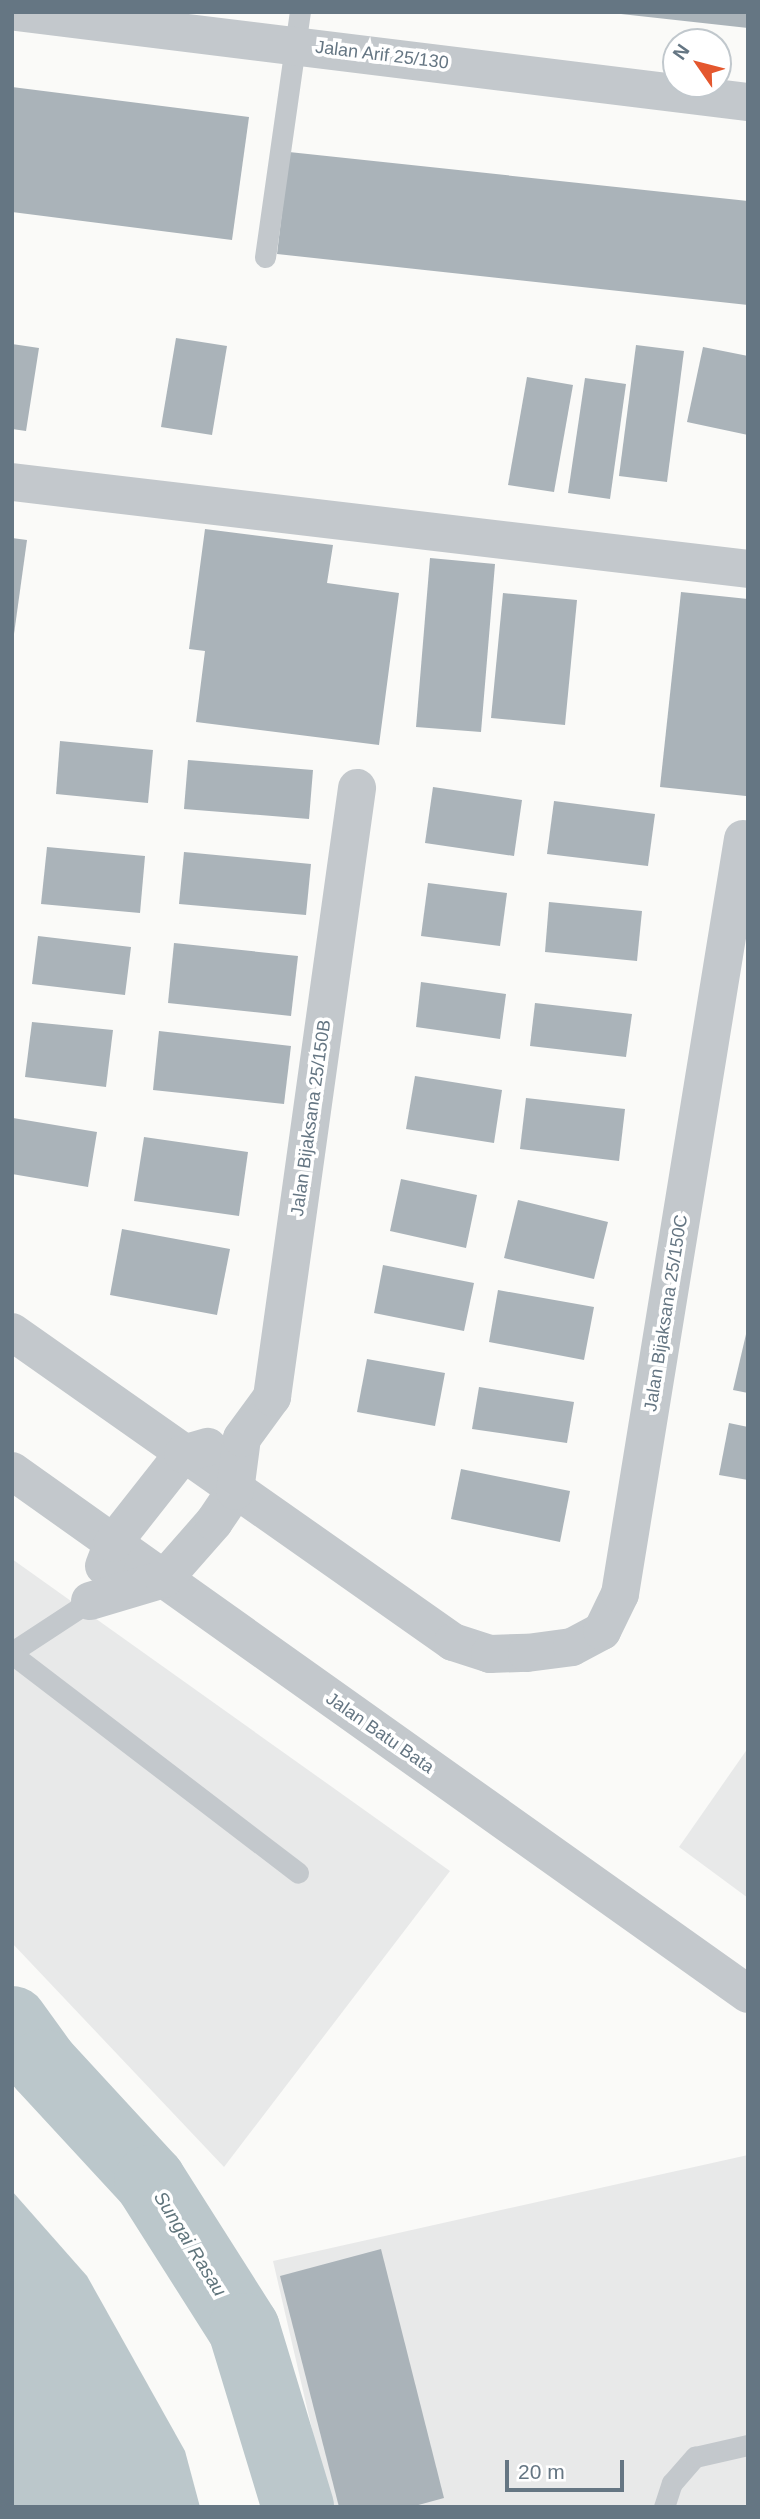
<!DOCTYPE html>
<html>
<head>
<meta charset="utf-8">
<style>
	body { margin:0 }
	#map { position:relative; width:760px; height:2519px; overflow:hidden; background:#fafaf8; font-family:Helvetica,sans-serif }
	div>[style] { position:absolute }
	[style*='--x'] { left:calc(var(--x)*1px); top:calc(var(--y)*1px); width:calc(var(--w)*1px); rotate:calc(var(--a)*1deg) }
	.built>* { inset:0; background:#e8e9e9 }
	.water>* { inset:0; background:#bbc7cb }
	.river>* { height:72px; margin:-36px; padding:0 36px; transform-origin:36px; border-radius:36px; background:#bbc7cb }
	.building>* { inset:0; background:#aab3b9 }
	.lane>* { height:21px; margin:-10.5px; padding:0 10.5px; transform-origin:10.5px; border-radius:10.5px; background:#c3c8cc }
	.street>* { height:38px; margin:-19px; padding:0 19px; transform-origin:19px; border-radius:19px; background:#c3c8cc }
	span { translate:-50% -50%; white-space:nowrap; text-align:center; line-height:1.15; -webkit-text-stroke:7px #fff; paint-order:stroke }
	.street-label { font-size:18px; color:#657683 }
	.water-label { font-size:19px; color:#60757c; font-style:italic }
	.frame { position:absolute; inset:0; border:14px solid #657683; pointer-events:none }
	.north { position:absolute; left:662px; top:28px; width:70px; height:70px; box-sizing:border-box; background:#fff; border:2px solid #c1c8cd; border-radius:50%; rotate:305deg; font-size:19px; font-weight:700; line-height:28px; text-align:center; color:#657683 }
	.north::after { content:''; display:block; margin:auto; width:24px; height:32px; background:#e4572e; clip-path:polygon(50% 0,100% 100%,50% 72%,0 100%) }
	.scale { position:absolute; left:505px; top:2460px; width:119px; height:32px; box-sizing:border-box; border:4px solid #657683; border-top:0; padding-left:9px; font-size:21px; line-height:24px; white-space:nowrap; color:#657683; -webkit-text-stroke:5px #fff; paint-order:stroke }
</style>
</head>
<body>
<div id="map">
	<div class="built">
		<i style="clip-path:polygon(12px 1559px,450px 1871px,224px 2167px,12px 1943px)"></i>
		<i style="clip-path:polygon(748px 1748px,748px 1898px,679px 1847px)"></i>
		<i style="clip-path:polygon(748px 2155px,748px 2507px,330px 2507px,273px 2261px)"></i>
	</div>
	<div class="water">
		<i style="clip-path:polygon(12px 2191px,87px 2276px,185px 2451px,200px 2507px,12px 2507px)"></i>
	</div>
	<div class="river">
		<i style="--x:12;--y:2022;--w:53;--a:54.2"></i>
		<i style="--x:43;--y:2065;--w:158;--a:47.3"></i>
		<i style="--x:150;--y:2181;--w:175;--a:57.6"></i>
		<i style="--x:244;--y:2329;--w:186;--a:73.1"></i>
	</div>
	<div class="building">
		<i style="clip-path:polygon(622px 12px,748px 12px,748px 28px,621px 14px)"></i>
		<i style="clip-path:polygon(12px 87px,249px 117px,232px 240px,12px 212px)"></i>
		<i style="clip-path:polygon(289px 152px,748px 201px,748px 305px,277px 254px)"></i>
		<i style="clip-path:polygon(176px 338px,227px 346px,212px 435px,161px 427px)"></i>
		<i style="clip-path:polygon(12px 344px,39px 348px,26px 431px,12px 429px)"></i>
		<i style="clip-path:polygon(636px 345px,684px 351px,667px 482px,619px 476px)"></i>
		<i style="clip-path:polygon(703px 347px,748px 356px,748px 435px,687px 422px)"></i>
		<i style="clip-path:polygon(527px 377px,573px 385px,554px 492px,508px 485px)"></i>
		<i style="clip-path:polygon(585px 378px,626px 384px,610px 499px,568px 493px)"></i>
		<i style="clip-path:polygon(205px 529px,333px 545px,327px 583px,399px 593px,379px 745px,196px 722px,205px 651px,189px 649px)"></i>
		<i style="clip-path:polygon(12px 538px,27px 540px,14px 634px,12px 634px)"></i>
		<i style="clip-path:polygon(430px 558px,495px 564px,481px 732px,416px 727px)"></i>
		<i style="clip-path:polygon(681px 592px,748px 599px,746px 796px,660px 787px)"></i>
		<i style="clip-path:polygon(503px 593px,577px 600px,565px 725px,491px 718px)"></i>
		<i style="clip-path:polygon(60px 741px,153px 750px,148px 803px,56px 794px)"></i>
		<i style="clip-path:polygon(188px 760px,313px 770px,309px 819px,184px 809px)"></i>
		<i style="clip-path:polygon(433px 787px,522px 800px,514px 856px,425px 843px)"></i>
		<i style="clip-path:polygon(554px 801px,655px 814px,648px 866px,547px 854px)"></i>
		<i style="clip-path:polygon(47px 847px,145px 856px,140px 913px,41px 904px)"></i>
		<i style="clip-path:polygon(184px 852px,311px 864px,306px 915px,179px 904px)"></i>
		<i style="clip-path:polygon(428px 883px,507px 893px,500px 946px,421px 936px)"></i>
		<i style="clip-path:polygon(549px 902px,642px 911px,637px 961px,545px 952px)"></i>
		<i style="clip-path:polygon(38px 936px,131px 947px,125px 995px,32px 984px)"></i>
		<i style="clip-path:polygon(174px 943px,298px 956px,291px 1016px,168px 1003px)"></i>
		<i style="clip-path:polygon(421px 982px,506px 994px,500px 1039px,416px 1027px)"></i>
		<i style="clip-path:polygon(535px 1003px,632px 1014px,626px 1057px,530px 1046px)"></i>
		<i style="clip-path:polygon(32px 1022px,113px 1030px,106px 1087px,25px 1077px)"></i>
		<i style="clip-path:polygon(159px 1031px,291px 1046px,284px 1104px,153px 1090px)"></i>
		<i style="clip-path:polygon(415px 1076px,502px 1090px,494px 1143px,406px 1129px)"></i>
		<i style="clip-path:polygon(526px 1098px,625px 1109px,619px 1161px,520px 1149px)"></i>
		<i style="clip-path:polygon(13px 1118px,97px 1132px,88px 1187px,12px 1174px)"></i>
		<i style="clip-path:polygon(144px 1137px,248px 1152px,239px 1216px,134px 1201px)"></i>
		<i style="clip-path:polygon(401px 1179px,477px 1195px,466px 1248px,390px 1231px)"></i>
		<i style="clip-path:polygon(518px 1200px,608px 1222px,594px 1279px,504px 1258px)"></i>
		<i style="clip-path:polygon(122px 1229px,230px 1249px,217px 1315px,110px 1295px)"></i>
		<i style="clip-path:polygon(383px 1265px,474px 1283px,464px 1331px,374px 1313px)"></i>
		<i style="clip-path:polygon(498px 1290px,594px 1307px,584px 1360px,489px 1342px)"></i>
		<i style="clip-path:polygon(747px 1330px,748px 1330px,748px 1393px,733px 1390px)"></i>
		<i style="clip-path:polygon(367px 1359px,445px 1373px,435px 1426px,357px 1412px)"></i>
		<i style="clip-path:polygon(479px 1387px,574px 1402px,567px 1443px,472px 1429px)"></i>
		<i style="clip-path:polygon(729px 1423px,748px 1427px,748px 1480px,719px 1475px)"></i>
		<i style="clip-path:polygon(461px 1469px,570px 1491px,560px 1542px,451px 1519px)"></i>
		<i style="clip-path:polygon(381px 2249px,444px 2498px,411px 2507px,339px 2507px,280px 2276px)"></i>
	</div>
	<div class="lane">
		<i style="--x:265;--y:257;--w:247;--a:-81.9"></i>
		<i style="--x:12;--y:1652;--w:93;--a:-33.2"></i>
		<i style="--x:12;--y:1654;--w:360;--a:37.4"></i>
		<i style="--x:664;--y:2507;--w:25;--a:-72"></i>
		<i style="--x:672;--y:2483;--w:35;--a:-49"></i>
		<i style="--x:695;--y:2457;--w:54;--a:-12.8"></i>
	</div>
	<div class="street">
		<i style="--x:16;--y:12;--w:738;--a:7.01"></i>
		<i style="--x:12;--y:482;--w:741;--a:6.74"></i>
		<i style="--x:12;--y:1332;--w:539;--a:35.11"></i>
		<i style="--x:453;--y:1642;--w:39;--a:18"></i>
		<i style="--x:490;--y:1654;--w:37;--a:-2"></i>
		<i style="--x:527;--y:1653;--w:45;--a:-7.6"></i>
		<i style="--x:572;--y:1647;--w:34;--a:-28"></i>
		<i style="--x:602;--y:1631;--w:41;--a:-64.1"></i>
		<i style="--x:620;--y:1594;--w:765;--a:-80.75"></i>
		<i style="--x:12;--y:1471;--w:903;--a:35.4"></i>
		<i style="--x:104;--y:1566;--w:25;--a:-69"></i>
		<i style="--x:113;--y:1543;--w:113;--a:-51.8"></i>
		<i style="--x:183;--y:1454;--w:26;--a:-16"></i>
		<i style="--x:90;--y:1601;--w:77;--a:-16.6"></i>
		<i style="--x:164;--y:1579;--w:76;--a:-48.7"></i>
		<i style="--x:214;--y:1522;--w:37;--a:-56"></i>
		<i style="--x:235;--y:1491;--w:53;--a:-82.5"></i>
		<i style="--x:242;--y:1438;--w:51;--a:-53.8"></i>
		<i style="--x:272;--y:1397;--w:615;--a:-82.05"></i>
	</div>
	<div class="street-label">
		<span style="left:382px;top:55px;rotate:7deg">Jalan Arif 25/130</span>
		<span style="left:311px;top:1118px;rotate:-82deg">Jalan Bijaksana 25/150B</span>
		<span style="left:666px;top:1313px;rotate:-81deg">Jalan Bijaksana 25/150C</span>
		<span style="left:380px;top:1733px;rotate:35deg">Jalan Batu Bata</span>
	</div>
	<div class="water-label">
		<span style="left:190px;top:2244px;rotate:58deg">Sungai Rasau</span>
	</div>
	<div class="frame"></div>
	<div class="north">N</div>
	<div class="scale">20 m</div>
</div>
</body>
</html>
